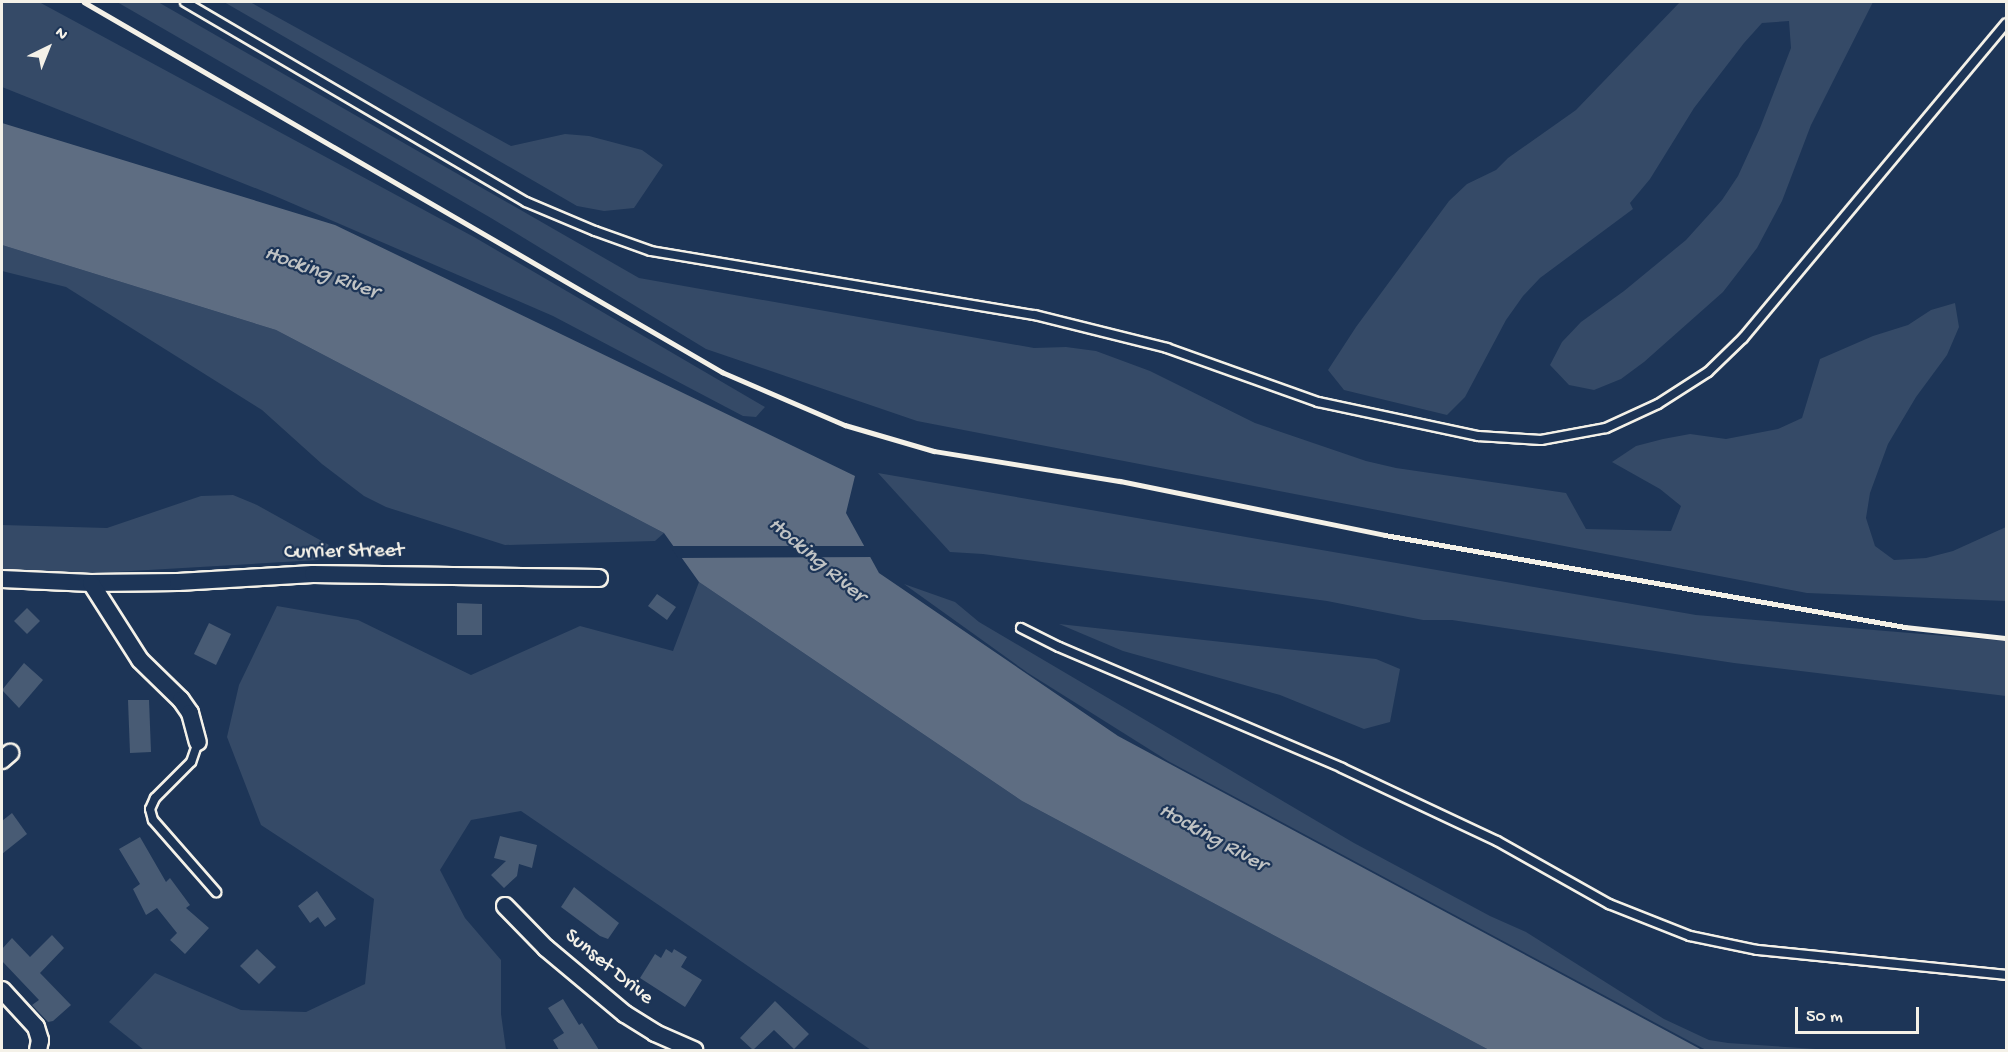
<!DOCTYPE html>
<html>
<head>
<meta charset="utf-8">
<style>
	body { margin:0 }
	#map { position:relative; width:2008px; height:1052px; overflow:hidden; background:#1d3557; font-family:"Gochi Hand",sans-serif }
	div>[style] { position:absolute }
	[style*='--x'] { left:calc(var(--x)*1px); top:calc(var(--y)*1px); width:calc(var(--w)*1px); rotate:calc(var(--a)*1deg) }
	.green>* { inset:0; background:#354a67 }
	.water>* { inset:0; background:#5e6d82 }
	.pier>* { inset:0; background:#1d3557 }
	.building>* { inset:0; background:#485b74 }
	.roads { filter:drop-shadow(2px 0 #f4f1e8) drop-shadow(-2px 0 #f4f1e8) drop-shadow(0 2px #f4f1e8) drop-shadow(0 -2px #f4f1e8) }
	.lane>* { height:8px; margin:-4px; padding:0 4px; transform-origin:4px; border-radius:4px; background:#1d3557 }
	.street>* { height:16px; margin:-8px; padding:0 8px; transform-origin:8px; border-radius:8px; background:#1d3557 }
	.rail>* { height:4.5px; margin:-2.25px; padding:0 2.25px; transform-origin:2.25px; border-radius:2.25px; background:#f4f1e8 }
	span { translate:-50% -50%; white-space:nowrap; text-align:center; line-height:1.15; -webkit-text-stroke:4.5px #1d3557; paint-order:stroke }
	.street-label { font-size:21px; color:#f4f1e8 }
	.water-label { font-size:22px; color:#c0c3c4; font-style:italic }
	.frame { position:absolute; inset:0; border:3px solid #f4f1e8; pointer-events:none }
	.north { position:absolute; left:18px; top:18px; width:60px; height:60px; -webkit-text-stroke:4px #1d3557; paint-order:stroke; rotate:43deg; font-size:16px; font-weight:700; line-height:24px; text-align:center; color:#f4f1e8 }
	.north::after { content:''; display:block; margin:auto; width:21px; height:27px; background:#f4f1e8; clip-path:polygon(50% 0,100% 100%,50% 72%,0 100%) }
	.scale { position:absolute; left:1795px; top:1007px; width:124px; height:27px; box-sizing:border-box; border:3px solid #f4f1e8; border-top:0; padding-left:8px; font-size:18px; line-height:21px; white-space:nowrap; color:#f4f1e8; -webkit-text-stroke:4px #1d3557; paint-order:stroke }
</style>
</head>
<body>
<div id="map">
	<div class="green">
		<i style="clip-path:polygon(2px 2px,39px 2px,474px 237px,765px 407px,756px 417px,743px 416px,553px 316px,275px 196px,2px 87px)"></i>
		<i style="clip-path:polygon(117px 2px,158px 2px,639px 278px,1034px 348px,1066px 347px,1096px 351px,1150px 371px,1255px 423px,1366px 461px,1396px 468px,1566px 493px,1586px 529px,1671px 531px,1681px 506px,1660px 489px,1612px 462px,1636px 446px,1663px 439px,1690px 434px,1726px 439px,1778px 429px,1802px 418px,1820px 359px,1873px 336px,1908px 325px,1931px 310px,1955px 303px,1959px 327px,1947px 355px,1916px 397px,1888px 444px,1870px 493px,1866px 518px,1875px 546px,1894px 560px,1926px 558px,1953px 551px,2006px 527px,2006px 601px,1807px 593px,917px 421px,706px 349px,491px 218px)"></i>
		<i style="clip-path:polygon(224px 2px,250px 2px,511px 146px,565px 134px,589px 136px,642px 150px,663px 165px,634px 208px,604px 211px,577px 206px)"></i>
		<i style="clip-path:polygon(1680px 2px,1873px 2px,1811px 125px,1782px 201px,1757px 248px,1723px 292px,1644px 362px,1621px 379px,1594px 390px,1569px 385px,1550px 365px,1562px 342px,1581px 322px,1624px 291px,1686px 240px,1722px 200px,1738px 176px,1760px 128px,1791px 48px,1789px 21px,1762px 23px,1744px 43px,1694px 108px,1650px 179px,1630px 203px,1633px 209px,1540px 278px,1523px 296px,1506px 320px,1465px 397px,1447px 415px,1344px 390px,1328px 370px,1356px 327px,1449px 201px,1467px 184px,1496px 170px,1508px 158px,1576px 110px)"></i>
		<i style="clip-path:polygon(2px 245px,276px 330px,664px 533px,655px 541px,505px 545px,386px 507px,364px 496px,322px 464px,262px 410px,66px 287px,2px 271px)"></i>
		<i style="clip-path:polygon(878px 473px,1696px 615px,2006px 641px,2006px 696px,1734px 663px,1452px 620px,1423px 620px,1327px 601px,983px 554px,950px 552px)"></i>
		<i style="clip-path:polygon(233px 495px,257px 505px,329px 545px,318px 560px,11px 578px,2px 568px,2px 525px,107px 528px,201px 496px)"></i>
		<i style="clip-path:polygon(699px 582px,1022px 801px,1489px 1050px,871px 1050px,521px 811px,471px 820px,440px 870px,465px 918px,501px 960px,501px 1014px,506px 1050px,144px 1050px,109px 1022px,155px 973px,241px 1010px,306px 1012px,365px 984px,374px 899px,261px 825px,227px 737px,239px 685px,277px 606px,358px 620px,471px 675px,580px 626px,673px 651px)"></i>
		<i style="clip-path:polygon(904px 584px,955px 602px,979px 622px,1354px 843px,1490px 916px,1526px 932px,1664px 1019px,1709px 1040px,1728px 1043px,1831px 1050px,1706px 1050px,1168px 761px,1028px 673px)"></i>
		<i style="clip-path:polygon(1059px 624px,1376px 659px,1400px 669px,1390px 722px,1364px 729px,1280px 695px,1123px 651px)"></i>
	</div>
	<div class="water">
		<i style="clip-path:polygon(2px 123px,335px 225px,855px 476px,846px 513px,879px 573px,1118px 736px,1702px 1050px,1489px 1050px,1022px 801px,699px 582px,664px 533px,276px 330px,2px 245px)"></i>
	</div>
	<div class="pier">
		<i style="clip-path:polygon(670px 546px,868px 546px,874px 557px,678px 558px)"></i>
	</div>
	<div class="building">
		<i style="clip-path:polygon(657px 594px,676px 607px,667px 620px,648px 606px)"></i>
		<i style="clip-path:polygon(457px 603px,482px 604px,482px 635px,457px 635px)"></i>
		<i style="clip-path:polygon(27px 608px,40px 621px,27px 634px,14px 621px)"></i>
		<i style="clip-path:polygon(209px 623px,231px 634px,216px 665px,194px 654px)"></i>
		<i style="clip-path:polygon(24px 663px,43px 680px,19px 708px,2px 690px)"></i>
		<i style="clip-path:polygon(128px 700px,149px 700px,151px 752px,130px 753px)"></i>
		<i style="clip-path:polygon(12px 813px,27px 834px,2px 854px,2px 821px)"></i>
		<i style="clip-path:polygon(500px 836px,537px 845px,532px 868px,519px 864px,517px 876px,504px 888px,491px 875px,506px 861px,494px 858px)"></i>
		<i style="clip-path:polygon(140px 837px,166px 882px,170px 878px,190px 905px,186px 908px,209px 928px,185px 954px,170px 940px,177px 933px,157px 908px,146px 915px,133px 889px,140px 884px,119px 849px)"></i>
		<i style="clip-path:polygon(574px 887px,619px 923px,608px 939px,600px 936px,561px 907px)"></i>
		<i style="clip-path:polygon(317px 891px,336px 919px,325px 927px,318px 917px,310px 923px,298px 906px)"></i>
		<i style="clip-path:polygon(52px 935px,64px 948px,40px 973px,71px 1005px,53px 1021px,48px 1022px,32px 1005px,39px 1000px,2px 961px,2px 949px,12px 938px,30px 957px)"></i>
		<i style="clip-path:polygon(257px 949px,276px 967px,259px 984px,240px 966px)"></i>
		<i style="clip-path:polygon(666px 949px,672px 953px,674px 949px,687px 957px,681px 967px,702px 980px,685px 1007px,640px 978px,655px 954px,661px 958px)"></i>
		<i style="clip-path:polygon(563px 999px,579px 1025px,582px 1023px,599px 1050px,559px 1050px,553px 1040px,564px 1033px,548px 1008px)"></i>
		<i style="clip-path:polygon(775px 1001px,809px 1034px,794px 1049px,774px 1030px,753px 1050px,740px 1038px)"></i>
	</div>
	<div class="roads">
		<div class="lane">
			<i style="--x:185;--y:2;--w:395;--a:30.4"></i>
			<i style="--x:526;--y:202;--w:75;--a:22.8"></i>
			<i style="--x:595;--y:231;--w:59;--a:19.7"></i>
			<i style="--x:651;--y:251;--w:389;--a:9.5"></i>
			<i style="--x:1035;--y:315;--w:136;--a:14"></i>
			<i style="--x:1167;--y:348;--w:160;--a:19.7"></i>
			<i style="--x:1318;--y:402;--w:164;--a:12"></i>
			<i style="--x:1478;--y:436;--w:63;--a:3.6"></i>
			<i style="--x:1541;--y:440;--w:66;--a:-10.5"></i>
			<i style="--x:1606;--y:428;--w:57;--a:-24.8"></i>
			<i style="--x:1658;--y:404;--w:59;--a:-32.6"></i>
			<i style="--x:1708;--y:372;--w:49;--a:-44.2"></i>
			<i style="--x:1743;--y:338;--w:410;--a:-50.1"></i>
			<i style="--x:1021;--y:628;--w:42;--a:26.6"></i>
			<i style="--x:1059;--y:647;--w:308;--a:23.1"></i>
			<i style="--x:1342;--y:768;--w:171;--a:25.2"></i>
			<i style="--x:1497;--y:841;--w:129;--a:29.4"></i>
			<i style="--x:1609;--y:904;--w:87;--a:21.6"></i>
			<i style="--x:1690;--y:936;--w:68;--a:11.8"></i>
			<i style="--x:1757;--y:950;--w:250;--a:5.7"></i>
			<i style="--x:198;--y:742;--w:21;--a:109"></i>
			<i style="--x:191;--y:762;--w:51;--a:135"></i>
			<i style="--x:155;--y:798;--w:12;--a:114"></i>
			<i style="--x:150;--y:809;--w:11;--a:75"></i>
			<i style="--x:153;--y:820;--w:96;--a:48.8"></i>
		</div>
		<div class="street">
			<i style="--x:2;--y:579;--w:89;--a:2.6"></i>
			<i style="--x:91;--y:583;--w:87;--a:-0.7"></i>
			<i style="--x:178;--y:582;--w:135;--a:-3.4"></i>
			<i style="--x:313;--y:574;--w:286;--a:0.8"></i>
			<i style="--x:91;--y:583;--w:91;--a:57.5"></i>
			<i style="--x:140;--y:660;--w:57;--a:44.3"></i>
			<i style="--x:181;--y:700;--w:16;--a:55"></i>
			<i style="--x:190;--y:713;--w:30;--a:75"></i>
			<i style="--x:2;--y:760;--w:11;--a:-41"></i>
			<i style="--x:505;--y:906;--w:59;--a:45.7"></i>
			<i style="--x:546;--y:948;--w:103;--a:39.9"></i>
			<i style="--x:625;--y:1014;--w:36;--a:32"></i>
			<i style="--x:655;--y:1033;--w:43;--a:23.6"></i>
			<i style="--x:2;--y:990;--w:50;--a:47.4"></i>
			<i style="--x:36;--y:1027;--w:14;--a:73"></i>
			<i style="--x:40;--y:1040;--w:10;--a:101"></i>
		</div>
	</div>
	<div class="rail">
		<i style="--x:84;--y:2;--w:738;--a:30.11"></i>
		<i style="--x:722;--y:372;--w:134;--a:23.3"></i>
		<i style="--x:845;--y:425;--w:93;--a:16.3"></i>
		<i style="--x:934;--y:451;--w:188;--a:9.2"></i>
		<i style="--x:1120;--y:481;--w:270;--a:11.5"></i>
		<i style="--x:1385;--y:535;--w:528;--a:10.03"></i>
		<i style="--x:1905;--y:627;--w:102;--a:6.2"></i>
	</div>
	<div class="street-label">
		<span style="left:344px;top:553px;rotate:-1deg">Currier Street</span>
		<span style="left:608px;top:968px;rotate:39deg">Sunset Drive</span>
	</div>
	<div class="water-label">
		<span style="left:321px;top:274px;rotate:20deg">Hocking River</span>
		<span style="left:816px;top:561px;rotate:40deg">Hocking River</span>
		<span style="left:1212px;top:839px;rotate:29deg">Hocking River</span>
	</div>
	<div class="frame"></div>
	<div class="north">N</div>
	<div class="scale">50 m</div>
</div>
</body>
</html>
